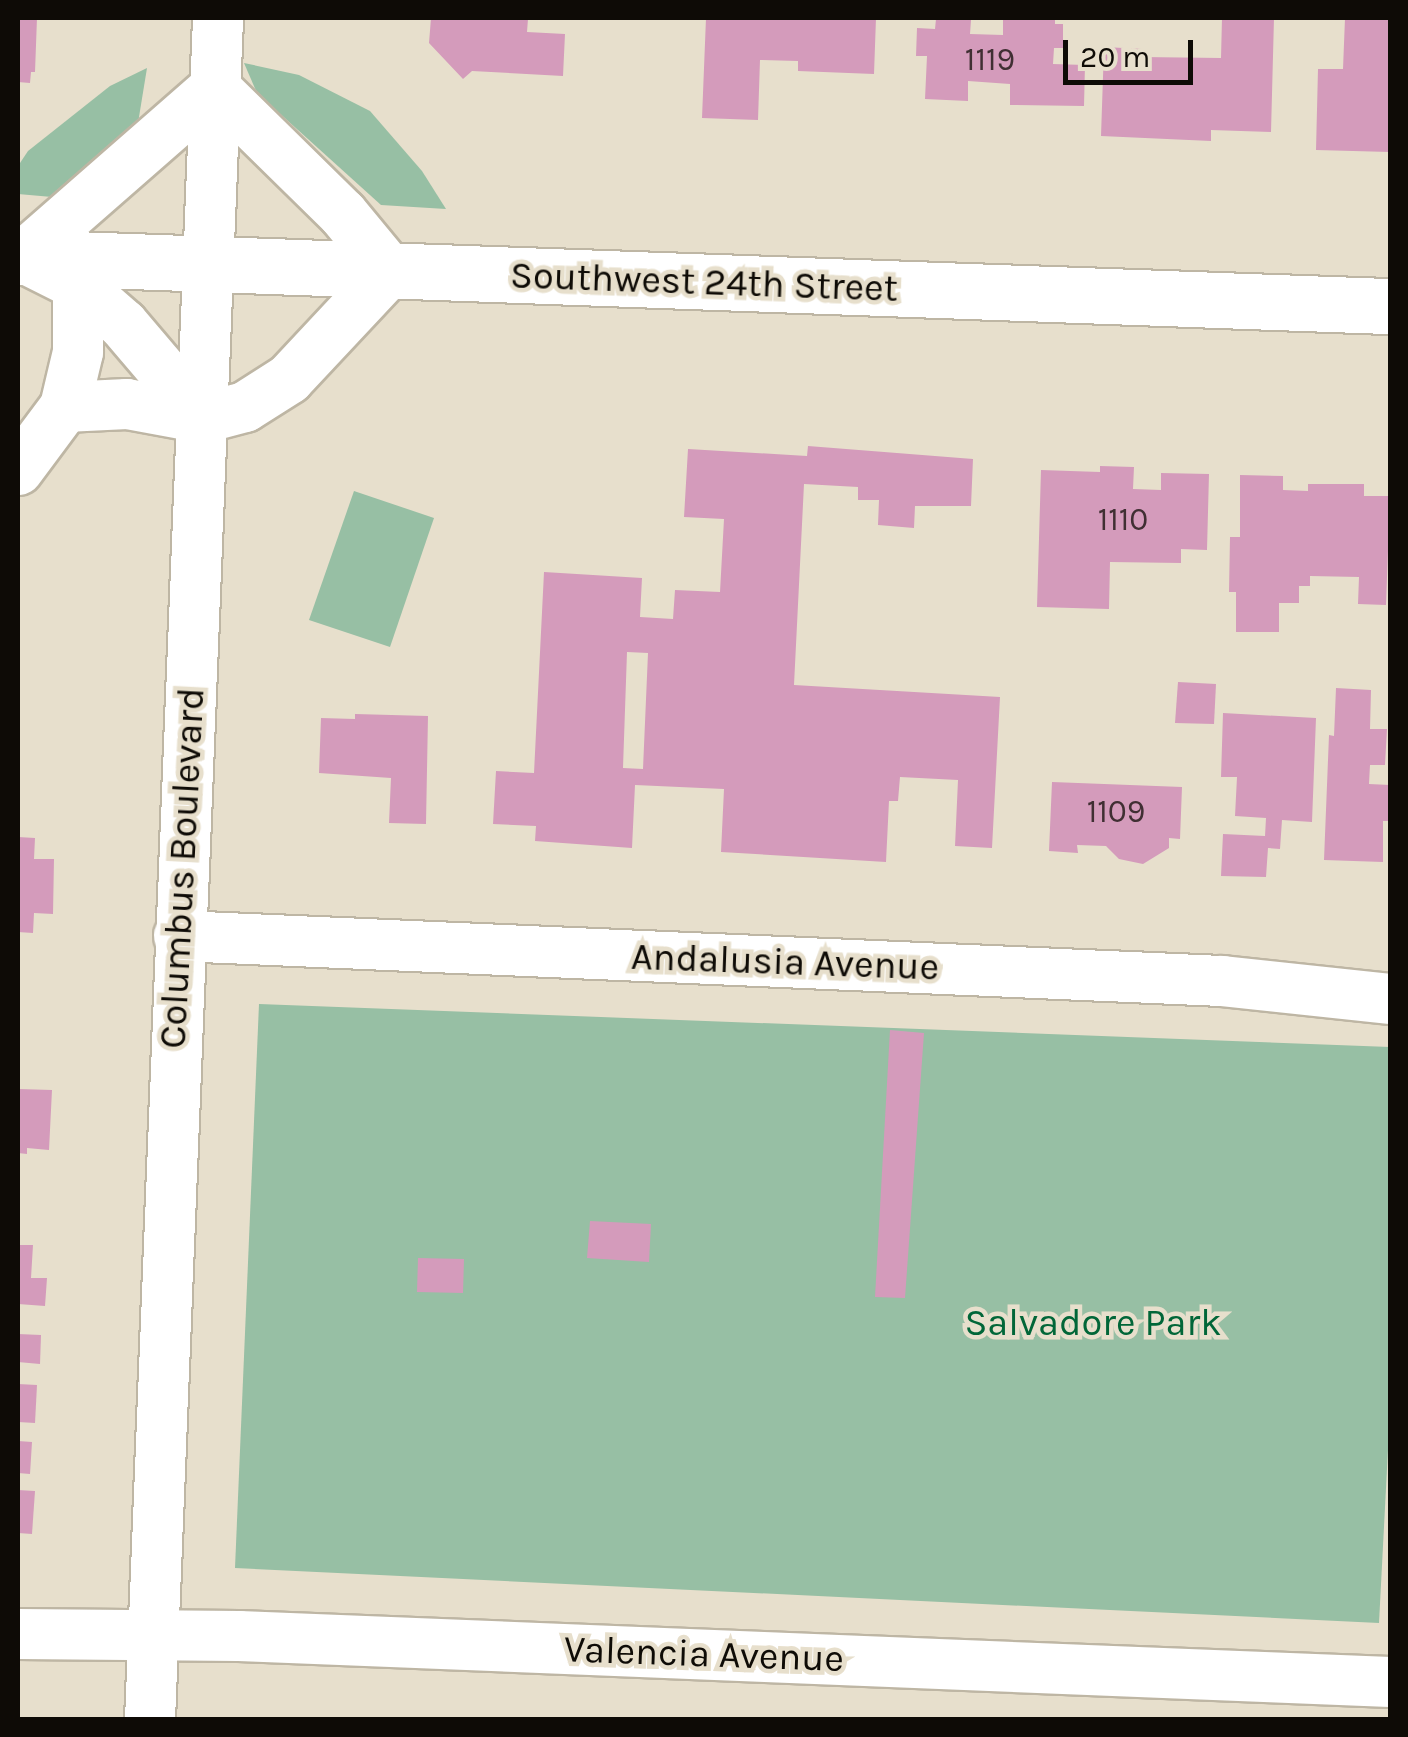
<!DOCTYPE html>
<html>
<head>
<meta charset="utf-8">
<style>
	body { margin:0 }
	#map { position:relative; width:1408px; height:1737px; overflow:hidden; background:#e7dfcc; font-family:Karla,sans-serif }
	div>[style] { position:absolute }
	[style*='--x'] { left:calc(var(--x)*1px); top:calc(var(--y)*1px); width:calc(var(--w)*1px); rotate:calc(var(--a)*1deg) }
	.green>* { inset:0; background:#97bfa4 }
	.building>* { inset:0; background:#d49bbb }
	.roads { filter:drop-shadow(2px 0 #beb6a4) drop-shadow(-2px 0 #beb6a4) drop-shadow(0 2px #beb6a4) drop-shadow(0 -2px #beb6a4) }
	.street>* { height:50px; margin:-25px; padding:0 25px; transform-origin:25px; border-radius:25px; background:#fff }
	.secondary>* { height:55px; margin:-27.5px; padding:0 27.5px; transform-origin:27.5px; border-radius:27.5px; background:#fff }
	span { translate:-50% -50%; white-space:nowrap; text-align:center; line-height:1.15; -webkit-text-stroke:9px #e7dfcc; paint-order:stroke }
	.number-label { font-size:32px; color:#402f33 }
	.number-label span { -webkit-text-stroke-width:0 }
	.street-label { font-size:38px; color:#0e0b06 }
	.park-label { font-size:38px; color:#016638 }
	.frame { position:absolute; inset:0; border:20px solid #0e0b06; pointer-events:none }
	.scale { position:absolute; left:1063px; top:40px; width:130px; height:45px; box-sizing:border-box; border:5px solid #0e0b06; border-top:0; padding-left:12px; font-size:30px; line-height:35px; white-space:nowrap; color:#0e0b06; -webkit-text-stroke:8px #e7dfcc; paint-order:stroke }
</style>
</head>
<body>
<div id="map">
	<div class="green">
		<i style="clip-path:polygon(244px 63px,299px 75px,370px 111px,422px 171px,446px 209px,381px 205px,257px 93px)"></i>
		<i style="clip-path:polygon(147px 68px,138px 123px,52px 197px,18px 194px,18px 166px,28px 151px,110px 86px)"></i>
		<i style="clip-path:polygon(354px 491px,434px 518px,390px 647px,309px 620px)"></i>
		<i style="clip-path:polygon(259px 1004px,1390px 1047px,1390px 1411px,1379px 1623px,235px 1568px)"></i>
	</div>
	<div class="building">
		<i style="clip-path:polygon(18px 18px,37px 18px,35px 72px,31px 72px,30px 83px,18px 82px)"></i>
		<i style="clip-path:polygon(431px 18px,528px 19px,527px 32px,565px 34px,563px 76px,472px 71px,463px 79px,429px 43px)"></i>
		<i style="clip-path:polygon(706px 18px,876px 18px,874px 74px,798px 71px,798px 61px,760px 60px,758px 120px,702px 118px)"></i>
		<i style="clip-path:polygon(1003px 18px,1055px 18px,1055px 24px,1063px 24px,1063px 48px,1054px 48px,1053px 64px,1085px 65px,1084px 106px,1010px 105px,1010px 84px,968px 81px,968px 101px,925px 99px,927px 56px,916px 56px,917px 28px,935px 29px,936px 19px,971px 20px,970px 34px,1003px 35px)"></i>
		<i style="clip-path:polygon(1222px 18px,1274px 18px,1271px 132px,1211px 130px,1211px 141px,1101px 136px,1104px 47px,1143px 49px,1142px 57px,1221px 58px)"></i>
		<i style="clip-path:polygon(1345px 18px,1390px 18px,1390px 152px,1316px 150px,1318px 69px,1343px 69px)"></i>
		<i style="clip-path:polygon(evenodd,808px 446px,973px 459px,971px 506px,915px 506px,914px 528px,878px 525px,879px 500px,858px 500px,858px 487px,804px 484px,794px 685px,1000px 697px,992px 848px,955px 846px,958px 780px,900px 777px,898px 801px,889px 801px,886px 862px,721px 852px,724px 789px,635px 785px,632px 848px,535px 841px,536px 826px,493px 824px,496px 771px,534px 773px,544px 572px,642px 578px,640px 617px,673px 619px,675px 590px,720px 592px,724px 519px,684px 517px,688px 449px,807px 456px,808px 446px,627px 652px,648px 653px,643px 769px,623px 768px,627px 652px)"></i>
		<i style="clip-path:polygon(1100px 466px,1134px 467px,1133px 489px,1161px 490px,1161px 473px,1209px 474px,1207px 550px,1181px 549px,1181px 563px,1110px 562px,1109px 609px,1037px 607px,1041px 470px,1100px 472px)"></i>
		<i style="clip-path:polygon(1240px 475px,1283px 476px,1283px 490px,1308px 491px,1308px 484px,1364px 484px,1364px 496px,1390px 496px,1386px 605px,1358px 604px,1359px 577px,1310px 576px,1310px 586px,1299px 586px,1299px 603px,1279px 603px,1279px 632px,1236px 632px,1236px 592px,1229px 592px,1230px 537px,1240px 537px)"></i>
		<i style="clip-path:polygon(1178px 682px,1216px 684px,1214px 724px,1175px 723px)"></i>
		<i style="clip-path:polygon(1336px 688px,1371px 690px,1370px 729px,1387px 729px,1385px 765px,1370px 765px,1369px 784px,1390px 785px,1390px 821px,1383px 821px,1383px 862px,1324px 860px,1329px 735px,1334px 736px)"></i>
		<i style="clip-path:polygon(1223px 713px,1316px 718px,1312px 822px,1282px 820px,1280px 849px,1268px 848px,1266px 877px,1221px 876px,1223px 834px,1265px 836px,1266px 818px,1235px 816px,1237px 777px,1221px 777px)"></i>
		<i style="clip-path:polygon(355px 714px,428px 716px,426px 824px,389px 823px,391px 778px,319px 773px,321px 718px,355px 719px)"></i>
		<i style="clip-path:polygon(1052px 782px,1182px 787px,1180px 839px,1169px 838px,1169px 848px,1143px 864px,1119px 859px,1106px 846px,1077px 845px,1078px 853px,1049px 851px)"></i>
		<i style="clip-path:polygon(18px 837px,35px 838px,34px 859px,54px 859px,53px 914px,34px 913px,33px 933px,18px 932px)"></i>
		<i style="clip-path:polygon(890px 1030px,924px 1033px,905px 1298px,875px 1297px)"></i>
		<i style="clip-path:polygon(18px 1089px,52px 1090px,49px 1150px,27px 1148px,27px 1154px,18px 1153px)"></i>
		<i style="clip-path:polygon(590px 1221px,651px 1224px,649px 1262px,587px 1258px)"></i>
		<i style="clip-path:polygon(18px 1245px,33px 1245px,31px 1278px,47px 1278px,45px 1306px,18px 1304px)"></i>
		<i style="clip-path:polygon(418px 1258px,464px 1259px,463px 1293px,417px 1292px)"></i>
		<i style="clip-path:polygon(18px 1334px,41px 1335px,40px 1364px,18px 1362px)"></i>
		<i style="clip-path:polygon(18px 1384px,37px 1385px,35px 1423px,18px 1422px)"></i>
		<i style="clip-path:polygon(18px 1441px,32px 1442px,30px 1474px,18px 1473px)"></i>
		<i style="clip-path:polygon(18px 1490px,35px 1491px,32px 1534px,18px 1533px)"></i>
	</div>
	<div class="roads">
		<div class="street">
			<i style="--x:65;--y:407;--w:62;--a:-2.8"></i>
			<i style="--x:127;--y:404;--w:77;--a:10.4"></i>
			<i style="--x:203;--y:418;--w:43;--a:-14.7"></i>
			<i style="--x:245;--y:407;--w:52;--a:-32.5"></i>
			<i style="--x:289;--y:379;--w:148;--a:-46.9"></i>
			<i style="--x:390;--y:271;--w:74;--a:-129.5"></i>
			<i style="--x:343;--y:214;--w:180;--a:-135.5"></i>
			<i style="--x:215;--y:88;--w:257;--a:138.8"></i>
			<i style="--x:22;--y:257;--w:63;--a:26.6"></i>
			<i style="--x:78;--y:285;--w:60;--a:40.9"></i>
			<i style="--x:123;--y:324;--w:123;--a:49.6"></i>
			<i style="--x:18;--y:470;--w:79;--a:-53.3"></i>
			<i style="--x:65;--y:407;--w:57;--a:-76.7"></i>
			<i style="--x:78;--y:352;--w:67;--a:-90"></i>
			<i style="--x:179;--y:936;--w:1044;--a:2.47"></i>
			<i style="--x:1222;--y:981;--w:169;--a:6.1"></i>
			<i style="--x:18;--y:1634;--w:221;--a:0.5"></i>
			<i style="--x:239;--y:1636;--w:1152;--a:2.29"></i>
			<i style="--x:150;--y:1720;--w:1703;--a:-87.71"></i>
		</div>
		<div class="secondary">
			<i style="--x:18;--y:257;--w:1373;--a:2.05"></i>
		</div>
	</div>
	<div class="number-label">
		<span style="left:990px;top:60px">1119</span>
		<span style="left:1123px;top:520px">1110</span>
		<span style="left:1116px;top:812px">1109</span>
	</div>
	<div class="street-label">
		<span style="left:704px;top:282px;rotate:2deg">Southwest 24th Street</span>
		<span style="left:182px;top:868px;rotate:-87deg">Columbus Boulevard</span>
		<span style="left:785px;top:962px;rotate:2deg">Andalusia Avenue</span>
		<span style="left:704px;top:1654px;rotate:2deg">Valencia Avenue</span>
	</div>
	<div class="park-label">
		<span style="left:1093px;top:1323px">Salvadore Park</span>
	</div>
	<div class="frame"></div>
	<div class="scale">20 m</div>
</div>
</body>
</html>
